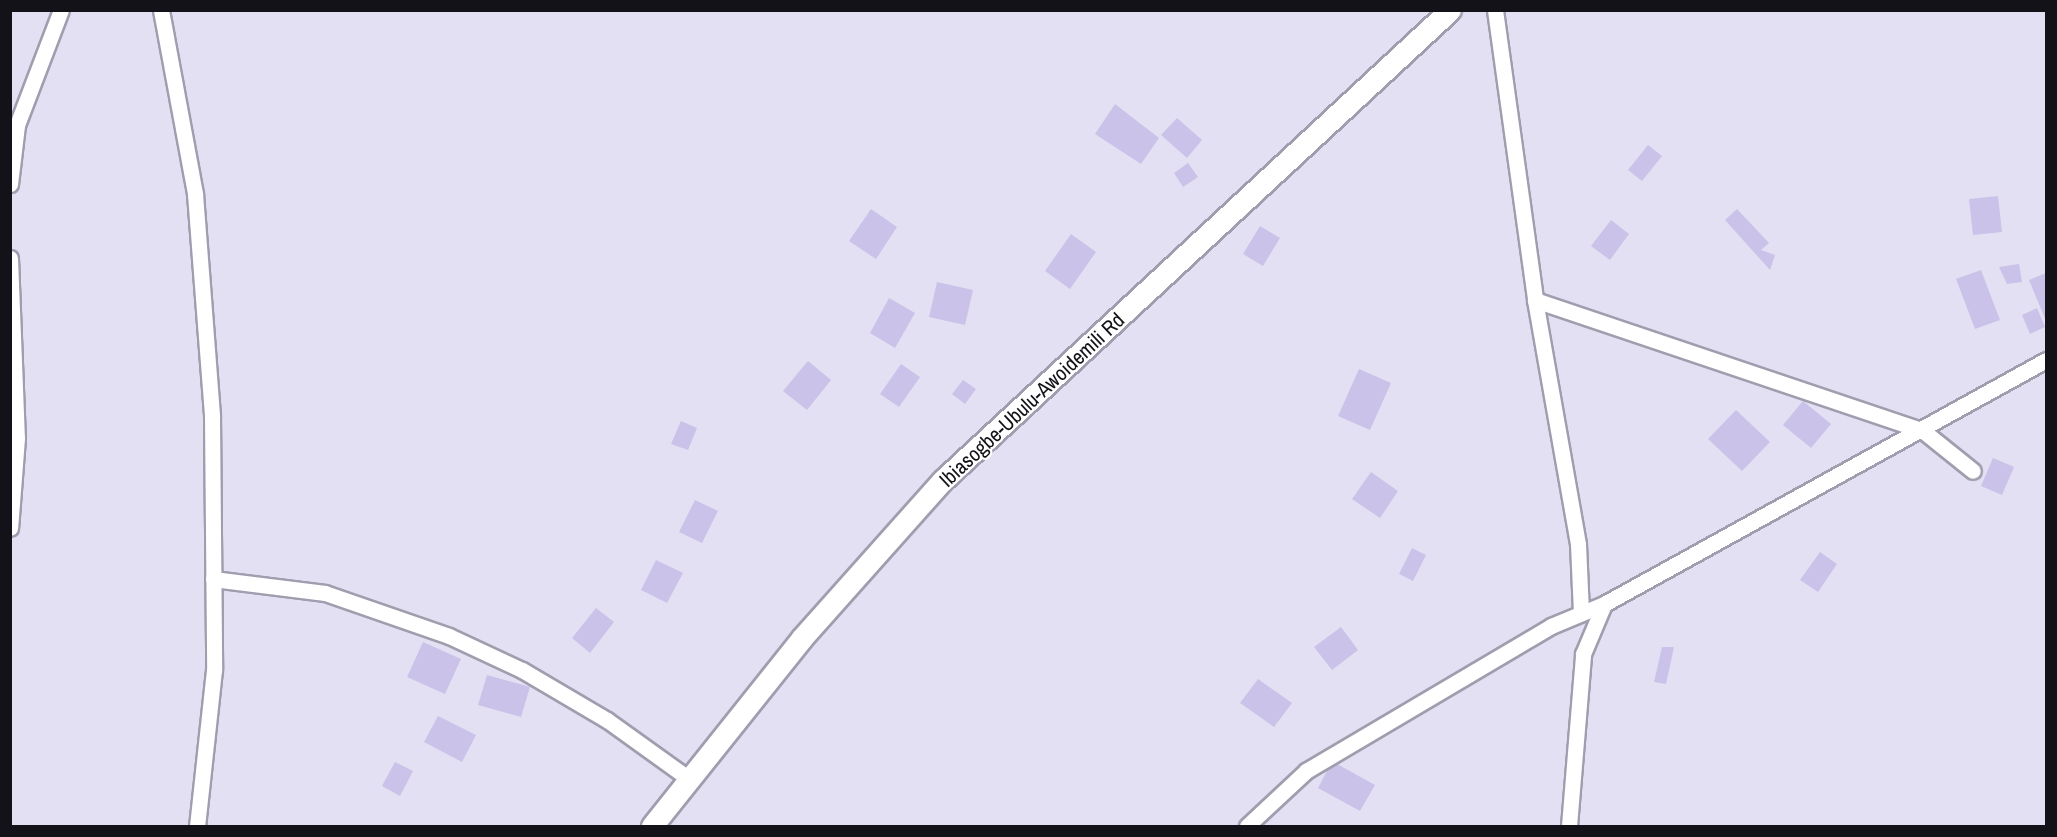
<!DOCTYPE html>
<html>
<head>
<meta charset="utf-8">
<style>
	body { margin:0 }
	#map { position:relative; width:2057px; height:837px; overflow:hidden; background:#e3e0f3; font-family:"Archivo Narrow",sans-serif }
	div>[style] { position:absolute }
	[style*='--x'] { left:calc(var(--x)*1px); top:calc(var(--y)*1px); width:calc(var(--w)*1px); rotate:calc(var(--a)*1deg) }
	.building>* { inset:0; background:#cac2e8 }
	.roads { filter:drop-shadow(2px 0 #a09dae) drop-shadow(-2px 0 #a09dae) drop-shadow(0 2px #a09dae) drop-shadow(0 -2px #a09dae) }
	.street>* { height:15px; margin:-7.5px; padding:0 7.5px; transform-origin:7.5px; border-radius:7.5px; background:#fff }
	.secondary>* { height:21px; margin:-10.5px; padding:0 10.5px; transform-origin:10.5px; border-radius:10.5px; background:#fff }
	span { translate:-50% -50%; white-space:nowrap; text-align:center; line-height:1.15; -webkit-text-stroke:4.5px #fff; paint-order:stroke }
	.street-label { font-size:21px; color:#131218 }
	.frame { position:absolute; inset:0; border:12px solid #131218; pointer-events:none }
</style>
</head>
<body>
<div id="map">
	<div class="building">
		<i style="clip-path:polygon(1115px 104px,1159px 138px,1141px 164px,1095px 134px)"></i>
		<i style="clip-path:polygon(1177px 118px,1202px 140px,1187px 158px,1161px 135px)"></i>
		<i style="clip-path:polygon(1648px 145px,1662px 156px,1642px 181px,1628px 170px)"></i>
		<i style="clip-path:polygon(1188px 163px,1198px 177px,1183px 187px,1174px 173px)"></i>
		<i style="clip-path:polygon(1998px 196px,2002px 232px,1973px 235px,1969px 199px)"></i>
		<i style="clip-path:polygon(871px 209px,897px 227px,876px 259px,849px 241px)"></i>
		<i style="clip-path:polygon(1737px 209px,1769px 243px,1761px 250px,1775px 255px,1770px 270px,1725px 220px)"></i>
		<i style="clip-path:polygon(1611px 220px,1629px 234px,1610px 260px,1591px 246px)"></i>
		<i style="clip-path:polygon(1260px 226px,1280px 238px,1263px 266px,1243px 254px)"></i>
		<i style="clip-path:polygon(1071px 234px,1096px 252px,1070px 289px,1045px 271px)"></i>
		<i style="clip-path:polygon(2019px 264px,2022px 282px,2007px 284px,1999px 267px)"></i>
		<i style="clip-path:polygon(1981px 270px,2000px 320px,1975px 329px,1956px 279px)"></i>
		<i style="clip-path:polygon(2046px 273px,2046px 321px,2029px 280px)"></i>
		<i style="clip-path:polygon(937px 282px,973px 290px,965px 325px,929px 317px)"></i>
		<i style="clip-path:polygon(889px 298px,915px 313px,895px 348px,870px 333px)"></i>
		<i style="clip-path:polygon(2037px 308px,2045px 327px,2030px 334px,2022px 315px)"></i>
		<i style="clip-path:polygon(808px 361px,831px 380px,807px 410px,783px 391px)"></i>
		<i style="clip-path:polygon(901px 364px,920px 377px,899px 407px,880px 394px)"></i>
		<i style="clip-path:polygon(1359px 369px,1391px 383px,1370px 430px,1338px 416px)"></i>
		<i style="clip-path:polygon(963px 380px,976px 389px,965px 404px,952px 394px)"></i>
		<i style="clip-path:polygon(1803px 401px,1831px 424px,1811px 448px,1783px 425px)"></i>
		<i style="clip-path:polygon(1736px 410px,1770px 442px,1742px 471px,1708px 439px)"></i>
		<i style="clip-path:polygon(681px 421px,697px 428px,688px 450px,671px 444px)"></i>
		<i style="clip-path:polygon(1993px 458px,2014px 467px,2002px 495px,1981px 486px)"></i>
		<i style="clip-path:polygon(1371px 472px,1398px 491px,1380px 518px,1352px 499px)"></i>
		<i style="clip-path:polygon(695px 500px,718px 511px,702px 543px,679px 532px)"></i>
		<i style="clip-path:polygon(1412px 548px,1426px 555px,1413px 581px,1399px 574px)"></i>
		<i style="clip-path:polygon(1820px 552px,1837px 564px,1818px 592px,1800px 580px)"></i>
		<i style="clip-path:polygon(656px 560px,683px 573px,667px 603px,641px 590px)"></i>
		<i style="clip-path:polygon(596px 608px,614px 622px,590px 653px,572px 638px)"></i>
		<i style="clip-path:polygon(1341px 627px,1358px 650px,1332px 670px,1314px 647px)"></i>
		<i style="clip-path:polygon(423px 642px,461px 659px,445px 694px,407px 677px)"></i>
		<i style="clip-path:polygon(1662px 647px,1674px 647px,1666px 684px,1654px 682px)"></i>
		<i style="clip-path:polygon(487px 675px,530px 687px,521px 717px,478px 705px)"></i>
		<i style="clip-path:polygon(1258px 679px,1292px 703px,1274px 727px,1240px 703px)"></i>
		<i style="clip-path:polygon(438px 716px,476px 735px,462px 762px,424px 742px)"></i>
		<i style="clip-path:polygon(395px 762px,413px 771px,400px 796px,382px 786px)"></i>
		<i style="clip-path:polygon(1337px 764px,1375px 785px,1360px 811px,1318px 788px,1328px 769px)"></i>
	</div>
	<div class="roads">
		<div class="street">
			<i style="--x:161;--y:10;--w:187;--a:79.5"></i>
			<i style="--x:195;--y:194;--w:224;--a:85.6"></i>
			<i style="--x:212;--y:417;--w:253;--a:89.5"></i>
			<i style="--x:214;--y:670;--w:157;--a:96.2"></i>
			<i style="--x:1495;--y:10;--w:293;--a:82.1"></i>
			<i style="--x:1535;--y:300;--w:248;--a:80"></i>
			<i style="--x:1578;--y:544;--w:69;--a:87.5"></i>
			<i style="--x:10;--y:184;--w:59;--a:-83.2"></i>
			<i style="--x:17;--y:125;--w:123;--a:-69.1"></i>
			<i style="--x:10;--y:258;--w:180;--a:87.8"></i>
			<i style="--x:17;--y:438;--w:90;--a:94.4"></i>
			<i style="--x:1535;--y:300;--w:408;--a:18.6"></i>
			<i style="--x:1922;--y:430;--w:65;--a:38.8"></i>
			<i style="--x:213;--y:579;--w:113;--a:7.1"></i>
			<i style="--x:325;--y:593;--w:131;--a:19.1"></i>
			<i style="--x:449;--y:636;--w:81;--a:25"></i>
			<i style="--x:522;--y:670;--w:99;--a:30.5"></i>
			<i style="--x:607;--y:720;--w:101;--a:35.7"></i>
			<i style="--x:1247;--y:826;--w:81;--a:-43"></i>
			<i style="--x:1306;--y:771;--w:285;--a:-30.6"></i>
			<i style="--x:1551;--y:626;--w:57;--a:-22.5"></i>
			<i style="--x:1604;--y:604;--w:505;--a:-28.9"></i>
			<i style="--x:1569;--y:826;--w:173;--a:-85.3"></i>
			<i style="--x:1583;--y:654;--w:54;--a:-67.2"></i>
		</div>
		<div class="secondary">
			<i style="--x:652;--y:826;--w:241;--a:-51.4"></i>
			<i style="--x:802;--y:638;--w:212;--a:-48.3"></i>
			<i style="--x:943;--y:480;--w:691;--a:-42.83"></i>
		</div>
	</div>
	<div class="street-label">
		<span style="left:1032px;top:400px;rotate:-43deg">Ibiasogbe-Ubulu-Awoidemili Rd</span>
	</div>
	<div class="frame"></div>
</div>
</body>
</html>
